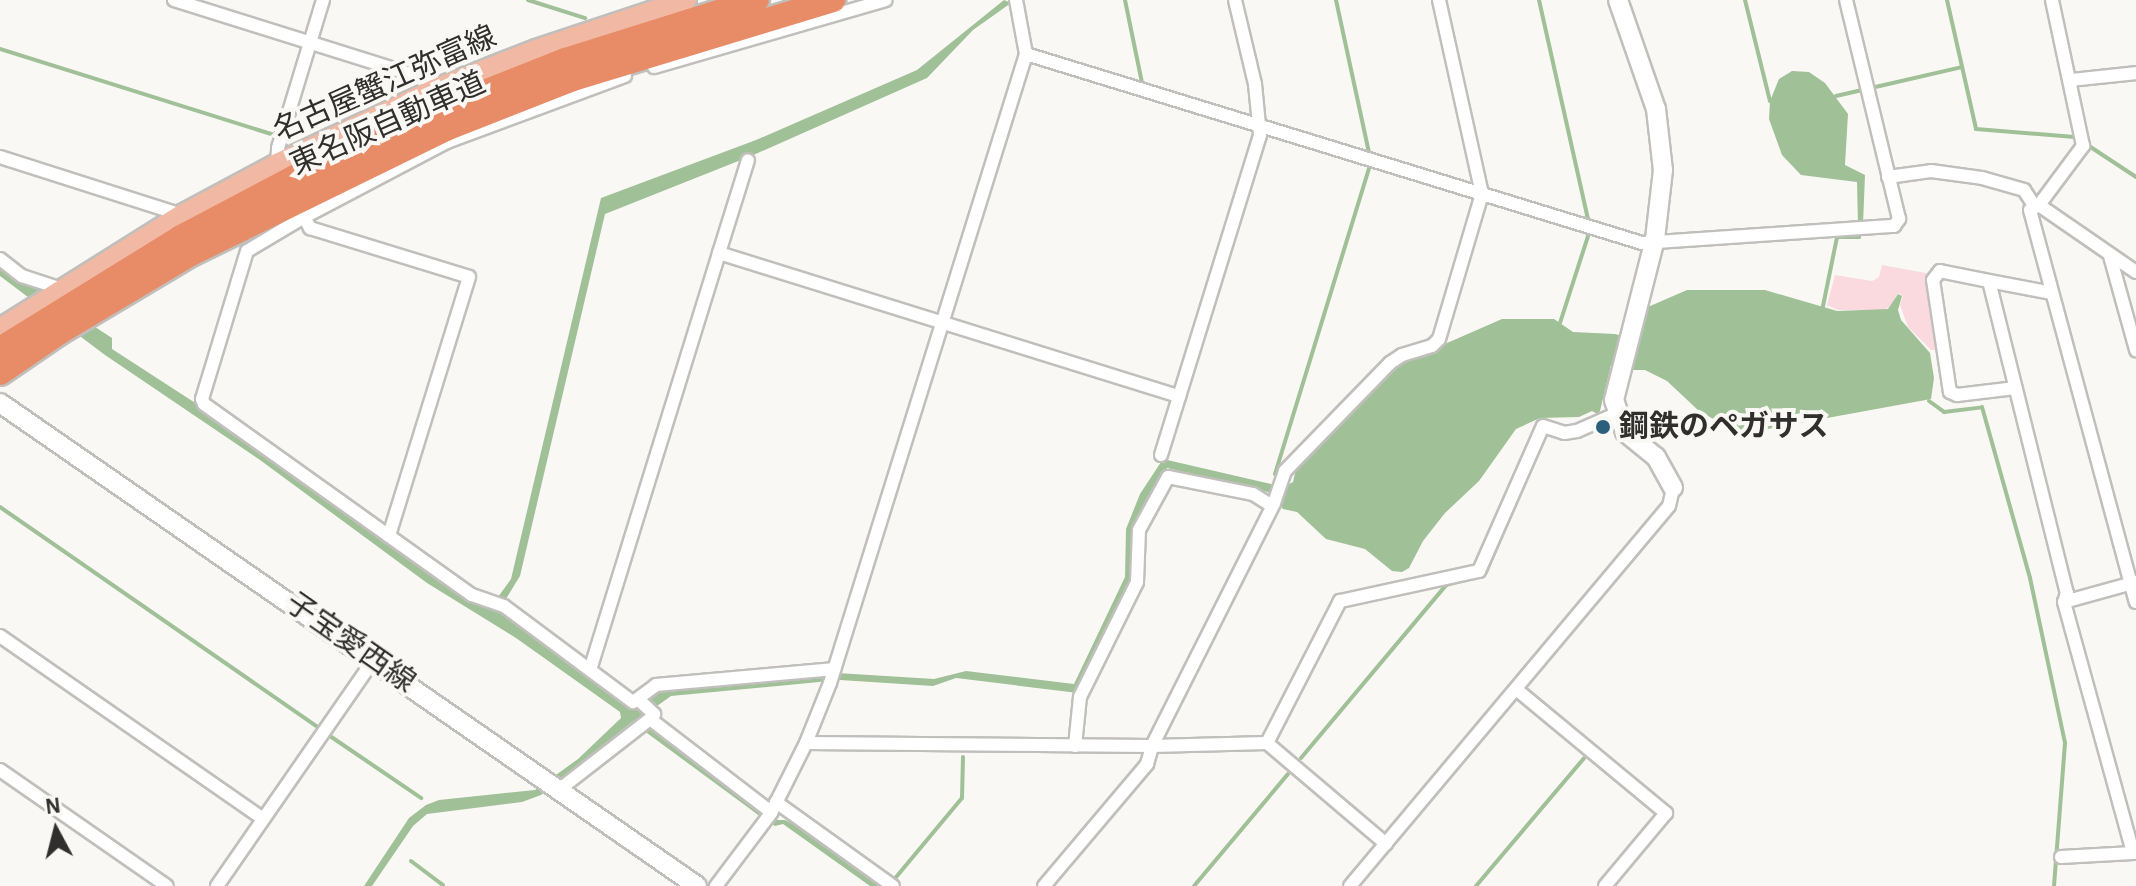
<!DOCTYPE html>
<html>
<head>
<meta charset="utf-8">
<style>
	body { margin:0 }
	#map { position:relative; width:2136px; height:886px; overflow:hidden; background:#faf8f5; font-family:"Alegreya Sans","Noto Sans JP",sans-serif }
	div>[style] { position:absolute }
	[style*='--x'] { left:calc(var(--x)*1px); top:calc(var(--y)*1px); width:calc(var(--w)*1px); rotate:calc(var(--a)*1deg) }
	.green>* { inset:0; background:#fadade }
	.water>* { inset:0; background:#a0c097 }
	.stream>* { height:4px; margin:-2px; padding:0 2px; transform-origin:2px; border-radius:2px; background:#a0c097 }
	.roads { filter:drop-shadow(2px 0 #c1bfbc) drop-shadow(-2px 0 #c1bfbc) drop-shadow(0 2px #c1bfbc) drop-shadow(0 -2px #c1bfbc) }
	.street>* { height:12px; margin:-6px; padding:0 6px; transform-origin:6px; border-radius:6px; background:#fff }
	.secondary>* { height:18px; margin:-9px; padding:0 9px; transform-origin:9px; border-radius:9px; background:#fff }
	.primary>* { height:20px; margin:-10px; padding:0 10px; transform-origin:10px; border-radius:10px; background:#f1b9a4 }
	.highway>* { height:24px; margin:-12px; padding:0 12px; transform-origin:12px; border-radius:12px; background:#e88b67 }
	.dots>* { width:22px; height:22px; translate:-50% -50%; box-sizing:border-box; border:4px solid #faf8f5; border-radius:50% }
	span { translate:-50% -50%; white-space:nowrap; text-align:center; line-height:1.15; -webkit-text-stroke:8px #faf8f5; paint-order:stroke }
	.street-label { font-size:30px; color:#302f2e }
	.poi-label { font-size:30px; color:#302f2e; font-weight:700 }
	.left { translate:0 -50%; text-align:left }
	.north { position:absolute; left:16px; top:790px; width:80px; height:80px; -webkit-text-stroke:6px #faf8f5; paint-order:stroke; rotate:353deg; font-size:22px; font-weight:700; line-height:32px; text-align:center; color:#302f2e }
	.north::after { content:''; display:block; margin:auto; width:28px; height:36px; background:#302f2e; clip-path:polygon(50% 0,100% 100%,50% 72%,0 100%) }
</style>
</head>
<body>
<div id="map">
	<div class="green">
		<i style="clip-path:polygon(1882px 265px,1926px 273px,1938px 350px,1931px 350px,1908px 327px,1900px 305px,1903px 296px,1898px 293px,1890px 307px,1883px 310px,1838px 310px,1827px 305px,1835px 275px,1872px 281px,1879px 277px)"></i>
	</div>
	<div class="water">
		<i style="clip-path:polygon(1004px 0,1011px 3px,973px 30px,927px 78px,751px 156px,605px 214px,520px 576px,504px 602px,502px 614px,631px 706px,654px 690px,821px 672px,934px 679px,966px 671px,1074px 684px,1125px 577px,1126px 529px,1140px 494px,1163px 459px,1284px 487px,1293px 482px,1296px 469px,1399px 364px,1502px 319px,1554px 319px,1573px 332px,1615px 334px,1634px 339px,1641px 310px,1687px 290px,1765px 290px,1837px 311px,1888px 309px,1898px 294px,1902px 296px,1898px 310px,1901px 320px,1930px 353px,1934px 378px,1931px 399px,1740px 434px,1699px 411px,1667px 381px,1645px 370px,1627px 370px,1611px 365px,1599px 415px,1592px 411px,1579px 417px,1540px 418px,1516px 429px,1479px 481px,1445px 513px,1423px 541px,1409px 568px,1402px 572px,1392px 571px,1365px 549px,1326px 539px,1297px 512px,1283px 509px,1272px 493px,1167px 468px,1135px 529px,1133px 580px,1078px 693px,956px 678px,933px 686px,840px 680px,671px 696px,646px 714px,644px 719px,774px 820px,785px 820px,795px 825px,879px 886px,870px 886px,783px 824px,775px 826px,761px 817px,632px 722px,541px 795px,522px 802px,427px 814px,413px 826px,372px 886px,364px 886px,409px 818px,426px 805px,439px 800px,535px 790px,578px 759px,621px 718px,620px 712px,516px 638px,427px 583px,260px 460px,105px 355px,0 276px,0 265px,112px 338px,112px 349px,200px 406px,467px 598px,490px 608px,511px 579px,601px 198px,756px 140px,917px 70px)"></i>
		<i style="clip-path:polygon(1792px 71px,1809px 72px,1825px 83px,1848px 114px,1845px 165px,1865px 175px,1863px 225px,1858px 225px,1857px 182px,1801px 175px,1782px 155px,1769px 119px,1770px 101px,1779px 79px)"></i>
	</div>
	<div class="stream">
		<i style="--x:528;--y:0;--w:60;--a:17.5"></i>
		<i style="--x:1125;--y:0;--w:85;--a:78.4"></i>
		<i style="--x:1336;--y:0;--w:157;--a:77.8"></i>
		<i style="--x:1539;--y:0;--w:229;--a:77.4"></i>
		<i style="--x:1745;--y:0;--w:104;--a:76.1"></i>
		<i style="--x:1947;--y:0;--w:132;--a:77.3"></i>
		<i style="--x:1976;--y:129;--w:99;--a:4.6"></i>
		<i style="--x:0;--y:49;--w:290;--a:17.4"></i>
		<i style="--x:1871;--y:88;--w:93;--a:-13"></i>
		<i style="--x:1836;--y:96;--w:28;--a:-13"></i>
		<i style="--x:2086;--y:144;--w:60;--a:33.4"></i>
		<i style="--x:1822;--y:311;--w:76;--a:-78.5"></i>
		<i style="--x:1837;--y:237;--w:22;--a:0"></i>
		<i style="--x:1859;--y:237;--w:4;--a:-90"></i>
		<i style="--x:1559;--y:326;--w:98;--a:-72.1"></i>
		<i style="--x:1929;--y:401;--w:19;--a:36"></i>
		<i style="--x:1944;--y:412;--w:38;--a:-7"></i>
		<i style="--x:1982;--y:407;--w:178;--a:74.3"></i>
		<i style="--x:2030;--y:578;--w:169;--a:78"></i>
		<i style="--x:2065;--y:743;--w:143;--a:94.4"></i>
		<i style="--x:1275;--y:474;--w:322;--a:-72.9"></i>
		<i style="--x:0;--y:507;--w:387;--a:34.7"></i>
		<i style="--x:1481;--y:575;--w:6;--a:-31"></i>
		<i style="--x:1486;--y:572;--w:81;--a:-66.6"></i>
		<i style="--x:327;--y:734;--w:114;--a:34.2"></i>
		<i style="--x:1301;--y:758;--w:226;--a:-50"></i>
		<i style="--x:1446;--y:585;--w:24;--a:-15"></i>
		<i style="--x:411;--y:861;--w:40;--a:37"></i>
		<i style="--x:892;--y:882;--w:109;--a:-50.2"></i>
		<i style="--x:962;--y:798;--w:41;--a:-88.6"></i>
		<i style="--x:1194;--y:886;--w:146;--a:-50"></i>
		<i style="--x:1476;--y:886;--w:167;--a:-49.8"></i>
	</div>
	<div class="roads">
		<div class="street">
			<i style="--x:174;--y:0;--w:271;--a:17.4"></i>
			<i style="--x:433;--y:81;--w:9;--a:54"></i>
			<i style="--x:1026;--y:54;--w:644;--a:17.06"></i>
			<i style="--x:1642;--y:243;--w:253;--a:-3.9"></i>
			<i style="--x:1894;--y:226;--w:9;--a:-54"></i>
			<i style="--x:1899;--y:219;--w:225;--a:-103.6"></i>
			<i style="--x:654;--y:67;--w:241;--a:-16.1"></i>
			<i style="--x:625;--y:76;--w:190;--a:159.7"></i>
			<i style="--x:447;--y:142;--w:161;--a:152.3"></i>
			<i style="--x:304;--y:217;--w:66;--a:149.2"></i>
			<i style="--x:247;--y:251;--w:155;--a:106.9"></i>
			<i style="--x:202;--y:399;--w:5;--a:68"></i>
			<i style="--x:204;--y:404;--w:329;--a:35.5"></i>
			<i style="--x:472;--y:595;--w:34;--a:19"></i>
			<i style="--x:504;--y:606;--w:161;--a:36.7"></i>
			<i style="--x:633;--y:702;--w:29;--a:-36"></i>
			<i style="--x:656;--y:685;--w:179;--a:-5.1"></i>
			<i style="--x:2071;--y:80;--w:65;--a:-6.1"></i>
			<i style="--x:0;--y:157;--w:191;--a:17.7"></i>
			<i style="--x:277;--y:164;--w:16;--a:-86"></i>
			<i style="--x:278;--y:148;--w:155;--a:-73.1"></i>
			<i style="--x:1888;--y:177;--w:43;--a:-7.9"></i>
			<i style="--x:1931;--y:171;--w:51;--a:7.8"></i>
			<i style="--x:1982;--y:178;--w:44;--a:15.9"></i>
			<i style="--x:2024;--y:190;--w:20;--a:57"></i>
			<i style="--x:2039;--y:205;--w:74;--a:-53.3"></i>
			<i style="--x:2083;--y:146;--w:149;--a:-102"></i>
			<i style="--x:304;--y:217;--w:13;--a:61"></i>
			<i style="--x:310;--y:228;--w:166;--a:17.1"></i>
			<i style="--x:469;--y:277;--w:271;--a:107.2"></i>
			<i style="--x:719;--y:253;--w:97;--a:-72.7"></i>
			<i style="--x:2110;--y:256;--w:98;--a:74.5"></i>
			<i style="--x:0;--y:259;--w:28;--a:38"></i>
			<i style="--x:22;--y:276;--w:40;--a:18"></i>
			<i style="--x:2136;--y:272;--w:118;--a:-145.4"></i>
			<i style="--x:2039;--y:205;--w:10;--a:151"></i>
			<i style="--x:2030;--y:210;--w:406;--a:74.9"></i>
			<i style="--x:1989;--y:281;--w:50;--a:-168.5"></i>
			<i style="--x:1940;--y:271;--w:11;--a:128"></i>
			<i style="--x:1933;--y:280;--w:113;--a:81.4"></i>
			<i style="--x:1950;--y:392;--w:8;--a:23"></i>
			<i style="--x:1957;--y:395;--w:59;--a:-6.8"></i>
			<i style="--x:2052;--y:293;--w:64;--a:-169.2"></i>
			<i style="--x:1989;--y:281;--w:322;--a:76"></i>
			<i style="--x:2067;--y:593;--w:9;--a:108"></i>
			<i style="--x:2064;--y:602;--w:260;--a:74.6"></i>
			<i style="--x:2133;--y:853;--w:3;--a:0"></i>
			<i style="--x:1161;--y:455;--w:335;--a:-72.8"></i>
			<i style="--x:1260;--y:135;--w:51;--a:-95.6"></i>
			<i style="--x:1255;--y:84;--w:86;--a:-103.4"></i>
			<i style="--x:2064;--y:602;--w:75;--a:-15.5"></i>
			<i style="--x:0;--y:636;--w:320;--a:34.8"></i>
			<i style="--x:590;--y:670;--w:436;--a:-72.8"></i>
			<i style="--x:719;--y:253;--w:482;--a:17.3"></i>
			<i style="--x:1516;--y:689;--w:195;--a:39.6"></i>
			<i style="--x:1666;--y:813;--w:95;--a:129.9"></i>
			<i style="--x:639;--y:700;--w:21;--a:43"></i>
			<i style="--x:654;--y:714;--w:6;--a:129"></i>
			<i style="--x:650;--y:719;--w:153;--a:37.5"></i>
			<i style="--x:806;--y:743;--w:346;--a:0.5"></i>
			<i style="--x:1152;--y:746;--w:115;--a:-1.5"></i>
			<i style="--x:1267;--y:743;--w:156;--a:40.3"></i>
			<i style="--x:1267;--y:743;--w:160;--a:-62.8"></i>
			<i style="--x:1340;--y:601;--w:142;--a:-12.2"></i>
			<i style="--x:1479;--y:571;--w:158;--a:-66.2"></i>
			<i style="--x:1543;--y:426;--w:22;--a:18"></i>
			<i style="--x:1564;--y:433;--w:13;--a:-9"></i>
			<i style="--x:1577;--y:431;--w:43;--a:-23.6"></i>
			<i style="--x:1075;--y:746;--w:49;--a:-84.2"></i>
			<i style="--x:1080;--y:697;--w:128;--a:-63.6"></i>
			<i style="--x:1137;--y:582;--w:52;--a:-87.8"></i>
			<i style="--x:1139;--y:530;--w:60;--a:-61.3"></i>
			<i style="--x:1168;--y:477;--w:87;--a:11.3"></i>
			<i style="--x:1253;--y:494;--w:22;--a:32"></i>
			<i style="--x:0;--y:770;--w:203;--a:34.8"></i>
			<i style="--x:560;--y:789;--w:114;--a:-37.9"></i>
			<i style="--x:776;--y:802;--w:144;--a:35.7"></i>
			<i style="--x:2061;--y:857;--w:72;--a:-3.2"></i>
			<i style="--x:217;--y:886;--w:276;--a:-55.3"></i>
			<i style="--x:716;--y:886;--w:91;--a:-53"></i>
			<i style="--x:771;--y:813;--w:78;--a:-63.4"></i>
			<i style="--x:806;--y:743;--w:65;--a:-68.2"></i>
			<i style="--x:830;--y:683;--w:659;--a:-72.69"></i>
			<i style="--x:1026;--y:54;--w:55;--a:-100.5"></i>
			<i style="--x:1044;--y:886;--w:160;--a:-49.8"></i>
			<i style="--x:1147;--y:764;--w:19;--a:-74"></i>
			<i style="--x:1152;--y:746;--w:272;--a:-63.3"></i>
			<i style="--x:1274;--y:503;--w:34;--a:-71"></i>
			<i style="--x:1285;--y:471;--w:151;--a:-45.8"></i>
			<i style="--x:1390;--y:363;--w:14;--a:-34"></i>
			<i style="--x:1402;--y:355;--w:31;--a:-17"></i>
			<i style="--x:1432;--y:346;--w:10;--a:-45"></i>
			<i style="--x:1439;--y:339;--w:151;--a:-73.5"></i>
			<i style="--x:1482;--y:194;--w:199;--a:-102.5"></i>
			<i style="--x:1350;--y:886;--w:496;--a:-50"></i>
			<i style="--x:1669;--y:506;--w:18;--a:-77"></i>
		</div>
		<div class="secondary">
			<i style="--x:1618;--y:0;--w:115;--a:70.8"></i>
			<i style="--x:1656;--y:109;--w:61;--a:83.5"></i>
			<i style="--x:1663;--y:170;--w:69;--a:96.6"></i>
			<i style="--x:1655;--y:239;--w:166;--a:104.3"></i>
			<i style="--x:1614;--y:400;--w:34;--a:71"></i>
			<i style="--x:1625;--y:432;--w:40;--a:39"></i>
			<i style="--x:1656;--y:457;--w:35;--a:61"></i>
			<i style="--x:0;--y:403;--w:848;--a:34.72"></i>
		</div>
		<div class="primary">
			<i style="--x:0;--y:329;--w:215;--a:-32.1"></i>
			<i style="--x:182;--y:215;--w:108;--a:-28.2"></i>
			<i style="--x:277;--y:164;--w:178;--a:-25.3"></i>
			<i style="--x:438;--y:88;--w:105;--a:-21.2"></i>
			<i style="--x:536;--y:50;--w:158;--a:-18.4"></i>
		</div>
		<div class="highway">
			<i style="--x:0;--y:349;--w:213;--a:-31.7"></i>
			<i style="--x:181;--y:237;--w:129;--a:-27.8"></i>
			<i style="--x:295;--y:177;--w:159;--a:-25"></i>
			<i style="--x:439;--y:110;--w:136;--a:-21.6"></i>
			<i style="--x:565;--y:60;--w:201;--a:-17.4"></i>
			<i style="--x:0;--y:373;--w:73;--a:-34.3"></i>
			<i style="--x:60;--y:332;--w:152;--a:-30.8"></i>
			<i style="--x:191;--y:254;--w:284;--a:-26.1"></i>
			<i style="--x:446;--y:129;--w:136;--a:-21.5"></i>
			<i style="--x:573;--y:79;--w:272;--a:-16.9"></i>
		</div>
	</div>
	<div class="dots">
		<i style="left:1603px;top:427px;background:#2c5f7c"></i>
	</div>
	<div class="street-label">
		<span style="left:385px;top:84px;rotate:-24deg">名古屋蟹江弥富線</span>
		<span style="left:388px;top:124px;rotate:-24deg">東名阪自動車道</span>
		<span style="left:350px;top:643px;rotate:35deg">子宝愛西線</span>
	</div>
	<div class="poi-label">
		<span class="left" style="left:1619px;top:427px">鋼鉄のペガサス</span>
	</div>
	<div class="north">N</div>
</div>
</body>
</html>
